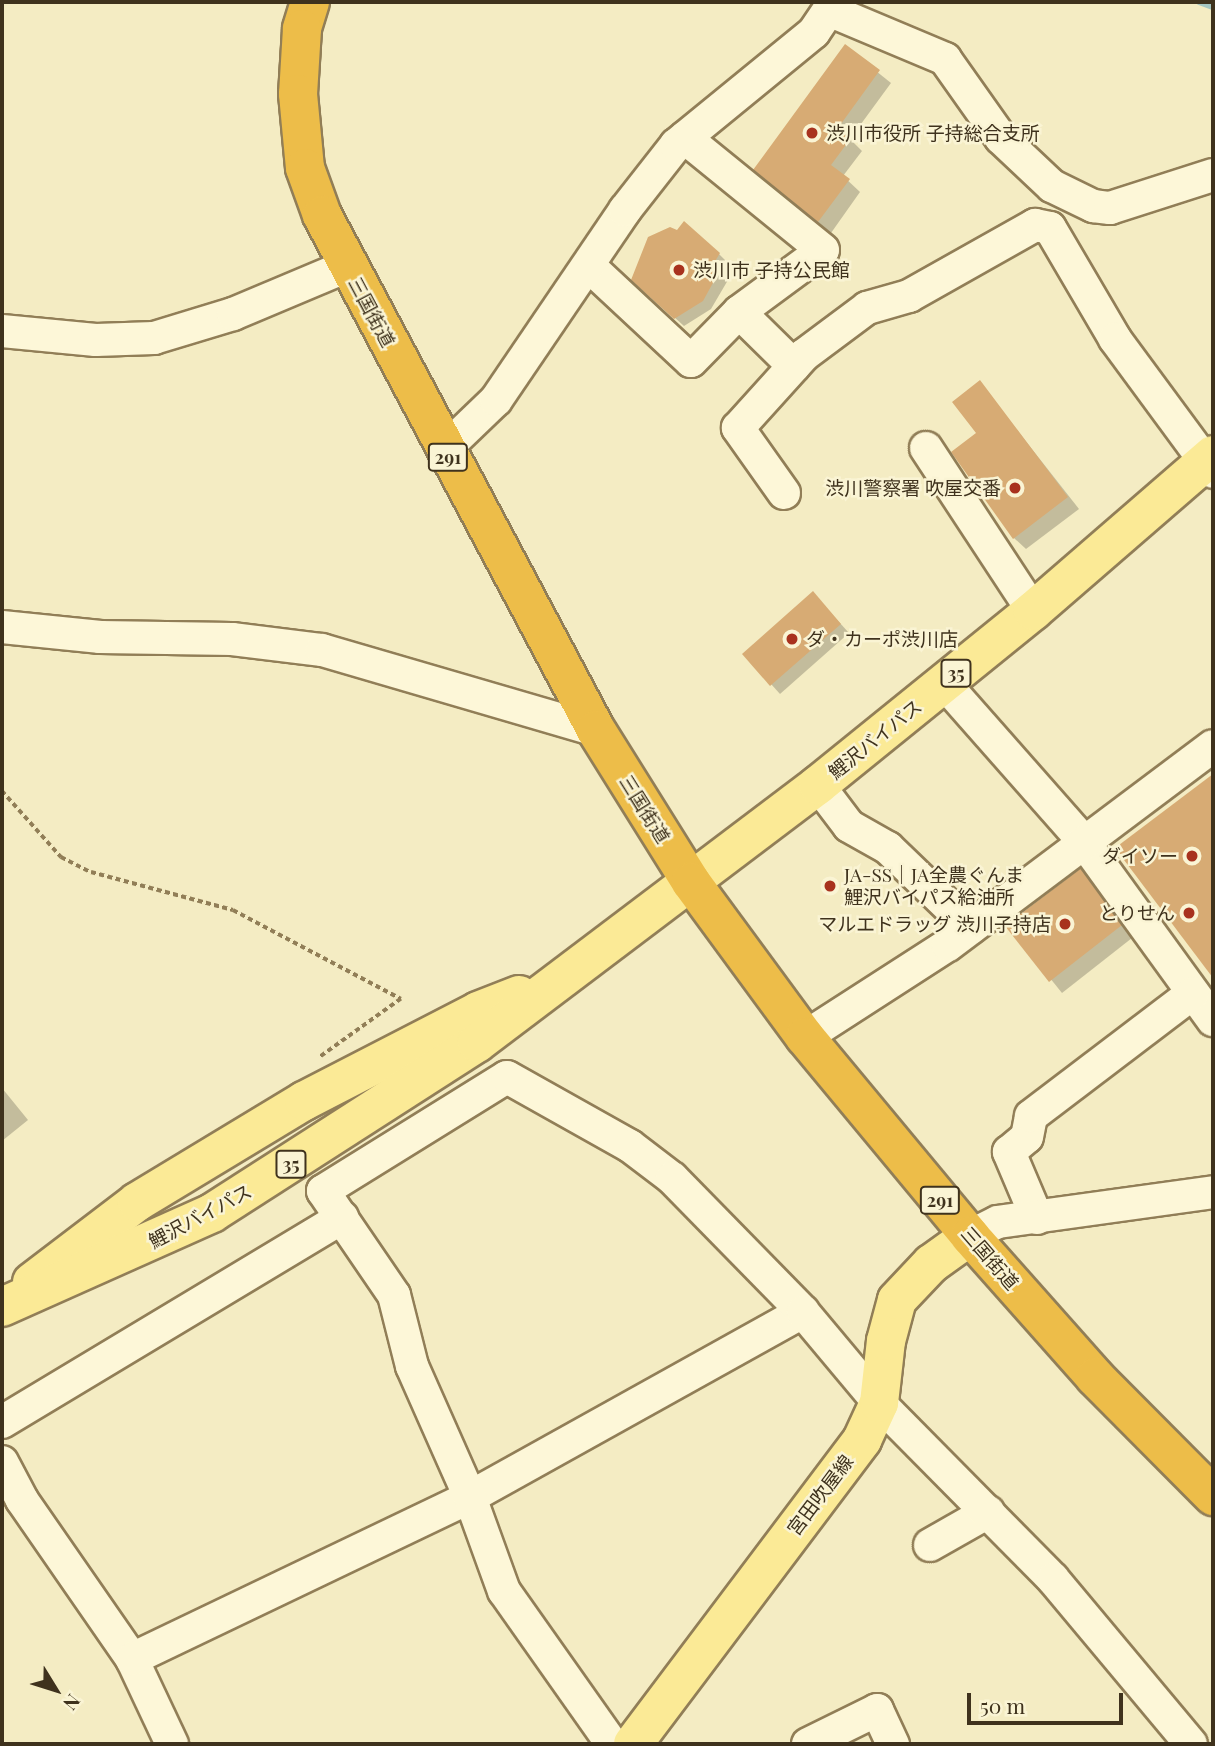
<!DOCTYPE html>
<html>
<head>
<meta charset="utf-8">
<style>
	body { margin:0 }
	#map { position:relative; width:1215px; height:1746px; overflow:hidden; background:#f4ecc3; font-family:"Playfair Display","Noto Sans JP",serif }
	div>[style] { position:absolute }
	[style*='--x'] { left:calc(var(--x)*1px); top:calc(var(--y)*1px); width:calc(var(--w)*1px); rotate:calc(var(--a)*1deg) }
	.shadow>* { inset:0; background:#0003 }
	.stream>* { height:6px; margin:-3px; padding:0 3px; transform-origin:3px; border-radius:3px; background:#a5c6c1 }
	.building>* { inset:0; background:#d7ab74 }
	.path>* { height:3.5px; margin-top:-1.75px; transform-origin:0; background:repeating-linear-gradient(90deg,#917e57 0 5px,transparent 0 8.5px) }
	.roads { filter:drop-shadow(2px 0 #917e57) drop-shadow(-2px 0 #917e57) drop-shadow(0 2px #917e57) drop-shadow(0 -2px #917e57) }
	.minor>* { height:32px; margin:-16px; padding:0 16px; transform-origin:16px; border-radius:16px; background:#fdf7d8 }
	.major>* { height:38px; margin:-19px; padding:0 19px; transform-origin:19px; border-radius:19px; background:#fbea96 }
	.highway>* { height:38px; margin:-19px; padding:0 19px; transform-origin:19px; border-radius:19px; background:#edbd49 }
	.dots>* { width:19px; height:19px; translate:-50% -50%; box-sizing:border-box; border:4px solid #faf4d4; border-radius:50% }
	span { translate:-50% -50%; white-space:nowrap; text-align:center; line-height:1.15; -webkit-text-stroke:5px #faf4d4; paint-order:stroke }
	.shield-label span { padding:2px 5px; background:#faf4d4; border:2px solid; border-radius:5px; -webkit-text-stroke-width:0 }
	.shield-label { font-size:18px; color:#3f321d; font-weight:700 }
	.poi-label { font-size:19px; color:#3f321d }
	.left { translate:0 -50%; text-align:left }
	.right { translate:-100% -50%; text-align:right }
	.street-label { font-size:19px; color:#3f321d }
	.frame { position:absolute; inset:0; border:4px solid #3f321d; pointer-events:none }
	.north { position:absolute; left:21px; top:1655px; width:70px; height:70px; -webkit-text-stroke:5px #faf4d4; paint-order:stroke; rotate:128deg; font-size:19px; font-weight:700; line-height:28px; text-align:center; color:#3f321d }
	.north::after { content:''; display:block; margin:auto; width:24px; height:32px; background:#3f321d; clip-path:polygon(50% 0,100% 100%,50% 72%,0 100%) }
	.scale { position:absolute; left:967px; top:1693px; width:156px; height:32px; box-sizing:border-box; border:4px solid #3f321d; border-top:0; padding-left:9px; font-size:21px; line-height:24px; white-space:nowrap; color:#3f321d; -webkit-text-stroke:5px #faf4d4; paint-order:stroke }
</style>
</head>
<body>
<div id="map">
	<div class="shadow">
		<i style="clip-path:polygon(846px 47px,891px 83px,850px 139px,862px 151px,843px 176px,860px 192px,831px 233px,767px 181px)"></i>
		<i style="clip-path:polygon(719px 254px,728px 263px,721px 273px,728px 280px,711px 309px,684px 326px,642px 288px)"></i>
		<i style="clip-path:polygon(980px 383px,1079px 509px,1026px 549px,1014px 538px)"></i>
		<i style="clip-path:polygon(821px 602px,849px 633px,780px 694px,744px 654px)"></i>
		<i style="clip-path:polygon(1213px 776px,1213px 976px,1118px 849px)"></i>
		<i style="clip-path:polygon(1080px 871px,1132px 938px,1062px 993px,1008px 926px)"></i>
		<i style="clip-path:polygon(2px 1088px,28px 1120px,2px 1141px)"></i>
	</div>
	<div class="stream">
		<i style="--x:1199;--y:2;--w:15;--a:20"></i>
	</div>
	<div class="building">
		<i style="clip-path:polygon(845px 44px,880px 70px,838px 128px,851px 138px,831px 165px,850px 179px,818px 222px,753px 170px)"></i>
		<i style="clip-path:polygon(684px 221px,720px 253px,714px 263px,720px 270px,703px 301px,674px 319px,631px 280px,648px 237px,670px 227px,677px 230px)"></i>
		<i style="clip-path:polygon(980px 380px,1068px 497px,1013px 539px,951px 452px,976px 433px,952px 402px)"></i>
		<i style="clip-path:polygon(813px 591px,841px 624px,770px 686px,742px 654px)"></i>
		<i style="clip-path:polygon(1213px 774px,1213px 978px,1115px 848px)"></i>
		<i style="clip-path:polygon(1081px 868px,1122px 925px,1049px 982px,1005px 926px)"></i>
	</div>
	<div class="path">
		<i style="--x:2;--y:791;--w:89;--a:48.2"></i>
		<i style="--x:61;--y:857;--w:34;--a:27"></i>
		<i style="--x:91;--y:872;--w:147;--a:15"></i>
		<i style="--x:233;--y:910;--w:190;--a:27.9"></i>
		<i style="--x:401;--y:999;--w:100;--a:144.4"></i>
	</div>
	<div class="roads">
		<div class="minor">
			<i style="--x:831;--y:11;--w:124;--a:22.8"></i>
			<i style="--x:945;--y:59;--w:97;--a:54.7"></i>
			<i style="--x:1001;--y:138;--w:70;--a:43.3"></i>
			<i style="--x:1052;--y:186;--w:46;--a:26"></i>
			<i style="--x:1093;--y:206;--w:17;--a:7"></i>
			<i style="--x:1110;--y:208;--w:108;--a:-17.8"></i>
			<i style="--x:589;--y:266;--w:139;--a:43"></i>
			<i style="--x:691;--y:361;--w:69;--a:-45.6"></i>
			<i style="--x:739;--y:312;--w:104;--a:-36.4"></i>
			<i style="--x:823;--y:250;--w:178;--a:-140.9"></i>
			<i style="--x:739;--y:312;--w:77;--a:44.5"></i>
			<i style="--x:2;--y:331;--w:94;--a:5.5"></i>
			<i style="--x:96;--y:340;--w:58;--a:-2"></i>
			<i style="--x:154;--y:338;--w:83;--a:-16.9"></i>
			<i style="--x:233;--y:314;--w:124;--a:-22.8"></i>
			<i style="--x:926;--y:448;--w:195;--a:56.7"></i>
			<i style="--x:444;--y:450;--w:72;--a:-43.9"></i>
			<i style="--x:496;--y:400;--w:230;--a:-55.8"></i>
			<i style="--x:625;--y:210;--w:83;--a:-51.9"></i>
			<i style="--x:676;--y:145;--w:178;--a:-39.3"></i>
			<i style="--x:814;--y:32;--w:36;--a:-56"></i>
			<i style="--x:784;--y:493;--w:80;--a:-125.3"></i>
			<i style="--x:738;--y:428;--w:98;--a:-47.9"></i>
			<i style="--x:804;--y:355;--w:79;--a:-36.7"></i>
			<i style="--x:867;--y:308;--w:44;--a:-15.9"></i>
			<i style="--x:909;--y:296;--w:145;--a:-29.4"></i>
			<i style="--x:1035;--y:225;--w:15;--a:11"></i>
			<i style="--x:1050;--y:228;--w:129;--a:59.6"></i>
			<i style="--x:1115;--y:339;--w:165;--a:53.6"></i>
			<i style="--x:2;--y:627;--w:99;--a:5.8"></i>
			<i style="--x:100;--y:637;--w:132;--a:0.9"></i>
			<i style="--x:232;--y:639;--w:91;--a:7"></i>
			<i style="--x:322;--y:650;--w:285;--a:16.3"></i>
			<i style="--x:944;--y:683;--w:212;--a:48.6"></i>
			<i style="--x:1084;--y:842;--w:220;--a:54.1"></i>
			<i style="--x:818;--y:785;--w:51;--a:52.9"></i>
			<i style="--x:849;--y:826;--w:45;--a:29.4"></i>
			<i style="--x:888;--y:848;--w:115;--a:43.9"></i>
			<i style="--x:805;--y:1037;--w:170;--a:-32.8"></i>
			<i style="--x:948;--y:945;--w:331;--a:-36.9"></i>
			<i style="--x:1037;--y:1218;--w:72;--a:-113"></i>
			<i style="--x:1009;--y:1152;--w:23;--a:-40"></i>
			<i style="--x:1027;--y:1137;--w:21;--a:-79"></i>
			<i style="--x:1031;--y:1116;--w:203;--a:-37.2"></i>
			<i style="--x:970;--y:1236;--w:31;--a:-27"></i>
			<i style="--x:998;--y:1222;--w:217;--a:-7.9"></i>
			<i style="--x:2;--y:1422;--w:397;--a:-31"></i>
			<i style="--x:2;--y:1462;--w:43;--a:62.2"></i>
			<i style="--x:22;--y:1500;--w:193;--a:55.3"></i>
			<i style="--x:132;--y:1659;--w:94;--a:64.8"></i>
			<i style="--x:930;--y:1545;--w:67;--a:-29.6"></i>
			<i style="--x:132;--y:1659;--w:375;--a:-25.6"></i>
			<i style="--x:470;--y:1497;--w:381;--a:-29.1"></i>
			<i style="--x:612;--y:1744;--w:187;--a:-125.2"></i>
			<i style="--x:504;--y:1591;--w:100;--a:-109.9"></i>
			<i style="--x:470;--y:1497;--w:143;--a:-113.9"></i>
			<i style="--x:412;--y:1366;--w:73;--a:-104.2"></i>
			<i style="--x:394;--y:1295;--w:126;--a:-124.3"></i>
			<i style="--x:323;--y:1191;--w:216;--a:-31.8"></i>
			<i style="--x:507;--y:1077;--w:141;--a:29.3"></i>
			<i style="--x:630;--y:1146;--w:53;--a:37.3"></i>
			<i style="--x:672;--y:1178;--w:187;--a:45.6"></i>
			<i style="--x:803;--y:1312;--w:119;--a:50.1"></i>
			<i style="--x:879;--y:1403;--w:247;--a:45.3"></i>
			<i style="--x:1053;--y:1579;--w:215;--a:50.1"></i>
			<i style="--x:808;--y:1744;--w:77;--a:-26.2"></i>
			<i style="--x:877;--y:1710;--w:38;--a:65"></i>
		</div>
		<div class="major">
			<i style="--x:32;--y:1282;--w:132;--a:-37.3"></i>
			<i style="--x:137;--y:1202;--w:195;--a:-31.2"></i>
			<i style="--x:304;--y:1101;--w:196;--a:-27.3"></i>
			<i style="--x:478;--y:1011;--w:44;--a:-21.3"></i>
			<i style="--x:2;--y:1307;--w:230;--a:-24.1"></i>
			<i style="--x:212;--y:1213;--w:315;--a:-32.7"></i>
			<i style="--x:477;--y:1043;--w:428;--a:-37.1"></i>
			<i style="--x:818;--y:785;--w:277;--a:-39"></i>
			<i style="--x:1033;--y:611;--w:238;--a:-40.9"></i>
			<i style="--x:633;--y:1744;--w:381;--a:-53"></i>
			<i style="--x:862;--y:1440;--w:41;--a:-65.3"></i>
			<i style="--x:879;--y:1403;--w:62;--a:-83.6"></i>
			<i style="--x:886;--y:1341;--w:42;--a:-75"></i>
			<i style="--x:897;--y:1300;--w:50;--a:-46.6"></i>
			<i style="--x:931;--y:1264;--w:48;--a:-35.7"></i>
		</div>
		<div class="highway">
			<i style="--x:310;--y:2;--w:28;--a:107"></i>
			<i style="--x:302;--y:29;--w:65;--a:93.5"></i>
			<i style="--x:298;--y:94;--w:74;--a:84.6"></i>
			<i style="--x:305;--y:168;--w:50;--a:70.1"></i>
			<i style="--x:322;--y:215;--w:583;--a:61.99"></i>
			<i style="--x:596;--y:730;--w:179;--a:58"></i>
			<i style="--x:691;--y:882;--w:192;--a:53.7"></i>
			<i style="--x:805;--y:1037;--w:259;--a:50.3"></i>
			<i style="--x:970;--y:1236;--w:188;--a:48.4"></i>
			<i style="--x:1095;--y:1377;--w:168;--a:45.2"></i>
		</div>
	</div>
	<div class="dots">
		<i style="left:812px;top:133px;background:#a8321e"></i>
		<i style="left:679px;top:270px;background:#a8321e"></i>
		<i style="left:1015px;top:488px;background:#a8321e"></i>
		<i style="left:792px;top:639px;background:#a8321e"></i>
		<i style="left:1192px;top:856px;background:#a8321e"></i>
		<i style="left:830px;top:886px;background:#a8321e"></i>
		<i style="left:1189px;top:913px;background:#a8321e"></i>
		<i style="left:1065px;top:924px;background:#a8321e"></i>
	</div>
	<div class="shield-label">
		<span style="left:448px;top:457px">291</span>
		<span style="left:956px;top:673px">35</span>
		<span style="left:291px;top:1164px">35</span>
		<span style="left:940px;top:1200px">291</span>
	</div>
	<div class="poi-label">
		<span class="left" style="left:826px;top:133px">渋川市役所 子持総合支所</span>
		<span class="left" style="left:693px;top:270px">渋川市 子持公民館</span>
		<span class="right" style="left:1001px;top:488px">渋川警察署 吹屋交番</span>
		<span class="left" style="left:806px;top:639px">ダ・カーポ渋川店</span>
		<span class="right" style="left:1178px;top:856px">ダイソー</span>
		<span class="left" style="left:844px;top:886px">JA-SS｜JA全農ぐんま<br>鯉沢バイパス給油所</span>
		<span class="right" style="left:1175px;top:913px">とりせん</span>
		<span class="right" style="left:1051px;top:924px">マルエドラッグ 渋川子持店</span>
	</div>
	<div class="street-label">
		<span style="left:372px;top:312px;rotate:62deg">三国街道</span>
		<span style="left:875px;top:739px;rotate:-39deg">鯉沢バイパス</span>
		<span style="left:645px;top:809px;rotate:58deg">三国街道</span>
		<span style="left:200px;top:1216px;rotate:-28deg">鯉沢バイパス</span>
		<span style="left:990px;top:1258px;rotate:49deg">三国街道</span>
		<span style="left:820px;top:1495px;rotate:-53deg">宮田吹屋線</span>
	</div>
	<div class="frame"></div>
	<div class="north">N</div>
	<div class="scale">50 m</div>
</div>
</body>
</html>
